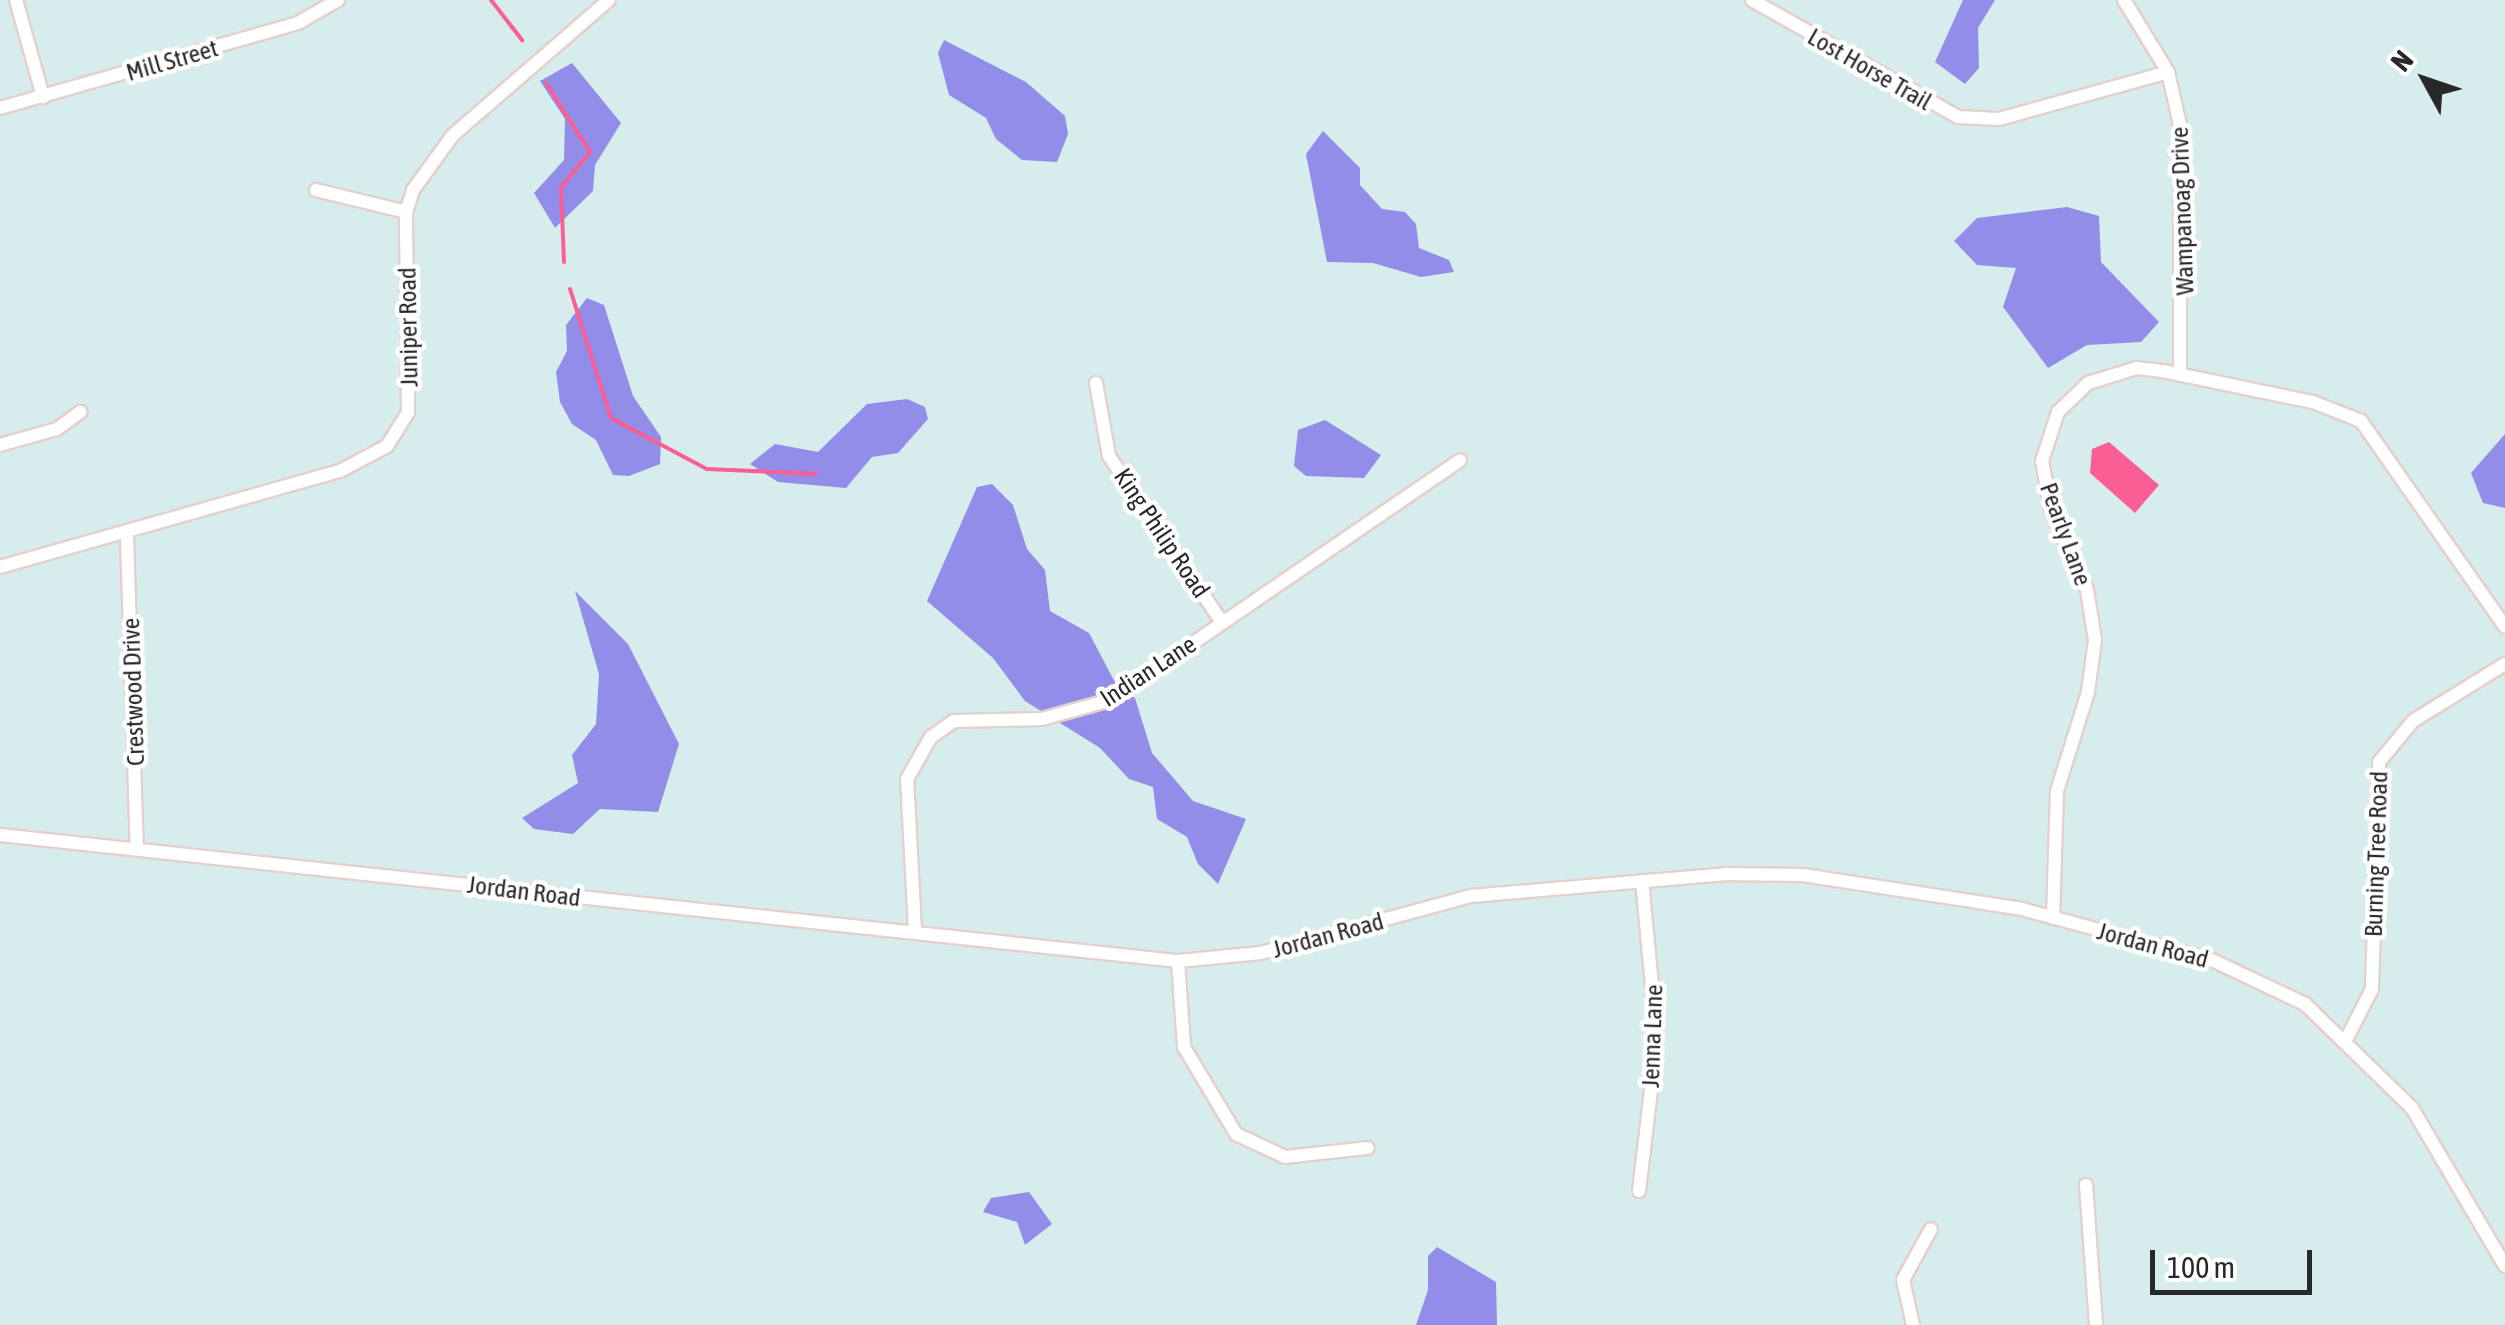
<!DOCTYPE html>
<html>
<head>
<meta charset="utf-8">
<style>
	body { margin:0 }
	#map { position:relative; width:2505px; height:1325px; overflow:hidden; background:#d7ecec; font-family:"Asap Condensed",sans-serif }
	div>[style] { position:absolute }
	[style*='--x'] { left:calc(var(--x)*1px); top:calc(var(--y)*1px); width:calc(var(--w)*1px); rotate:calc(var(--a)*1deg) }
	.green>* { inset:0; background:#928de9 }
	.water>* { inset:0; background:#fb5e94 }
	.stream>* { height:4px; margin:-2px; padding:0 2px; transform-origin:2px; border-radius:2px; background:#fb5e94 }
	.roads { filter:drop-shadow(2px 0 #e3d1cd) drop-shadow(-2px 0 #e3d1cd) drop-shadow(0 2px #e3d1cd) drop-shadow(0 -2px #e3d1cd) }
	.street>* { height:12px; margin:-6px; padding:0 6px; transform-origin:6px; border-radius:6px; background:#fff }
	span { translate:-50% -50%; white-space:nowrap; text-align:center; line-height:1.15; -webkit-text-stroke:9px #fff; paint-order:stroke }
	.street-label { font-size:25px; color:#282828 }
	.north { position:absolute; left:2375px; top:30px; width:100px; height:100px; -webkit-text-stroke:8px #fff; paint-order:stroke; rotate:310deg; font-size:28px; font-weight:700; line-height:40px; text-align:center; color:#282828 }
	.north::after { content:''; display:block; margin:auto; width:35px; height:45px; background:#282828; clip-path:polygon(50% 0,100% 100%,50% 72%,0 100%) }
	.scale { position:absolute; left:2150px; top:1250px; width:162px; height:45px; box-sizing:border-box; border:5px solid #282828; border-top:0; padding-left:12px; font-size:30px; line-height:35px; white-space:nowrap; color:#282828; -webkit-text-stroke:8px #fff; paint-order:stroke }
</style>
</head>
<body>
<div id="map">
	<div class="green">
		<i style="clip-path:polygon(1963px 0,1995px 0,1978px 28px,1979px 68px,1965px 84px,1935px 62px)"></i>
		<i style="clip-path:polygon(944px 40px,1026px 82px,1065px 116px,1068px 134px,1057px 162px,1022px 160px,996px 139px,986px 118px,949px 95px,938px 53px)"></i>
		<i style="clip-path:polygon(572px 63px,621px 123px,595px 165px,593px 191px,555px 228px,534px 193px,564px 160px,565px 119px,540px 81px)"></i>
		<i style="clip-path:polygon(1323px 131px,1360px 168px,1360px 185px,1382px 209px,1405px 212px,1416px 224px,1419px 248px,1449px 260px,1454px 272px,1421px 277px,1373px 263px,1327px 262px,1306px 154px)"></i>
		<i style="clip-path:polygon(2067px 207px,2099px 216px,2101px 262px,2159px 322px,2141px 342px,2087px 345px,2048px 368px,2003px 307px,2016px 268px,1977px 265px,1954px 241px,1977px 218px)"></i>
		<i style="clip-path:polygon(587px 298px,604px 305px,633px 396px,661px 437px,660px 464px,629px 476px,613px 475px,596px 440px,572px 424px,560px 402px,556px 372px,567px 351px,566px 325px)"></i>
		<i style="clip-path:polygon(907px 399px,925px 407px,928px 419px,898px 453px,872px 457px,846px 488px,778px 482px,750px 464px,775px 444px,818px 452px,867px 404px)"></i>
		<i style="clip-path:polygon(1325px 420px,1381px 455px,1364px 478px,1306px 476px,1294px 466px,1298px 430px)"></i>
		<i style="clip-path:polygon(2505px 434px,2505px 508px,2483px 503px,2471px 473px)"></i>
		<i style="clip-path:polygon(992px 484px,1013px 505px,1027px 549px,1045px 570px,1050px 611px,1089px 633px,1118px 688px,1135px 698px,1152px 753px,1193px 801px,1246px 819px,1218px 884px,1198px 864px,1187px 837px,1157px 819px,1153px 787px,1129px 779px,1100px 748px,1025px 701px,993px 658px,927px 601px,977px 487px)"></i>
		<i style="clip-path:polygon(575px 591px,628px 644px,679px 744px,658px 812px,600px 809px,573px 834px,534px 829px,522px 818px,578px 783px,572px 755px,596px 724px,599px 674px)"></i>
		<i style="clip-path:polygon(1029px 1192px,1052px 1224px,1025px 1245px,1017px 1222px,983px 1212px,991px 1198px)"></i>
		<i style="clip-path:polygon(1437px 1247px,1496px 1282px,1497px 1325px,1416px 1325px,1428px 1290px,1428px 1256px)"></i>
	</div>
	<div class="water">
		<i style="clip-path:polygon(2109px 442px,2159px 485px,2135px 513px,2090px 473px,2092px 449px)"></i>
	</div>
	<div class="stream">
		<i style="--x:491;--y:0;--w:51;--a:52.2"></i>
		<i style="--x:546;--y:83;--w:82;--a:57.5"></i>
		<i style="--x:590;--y:152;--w:45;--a:129.6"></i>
		<i style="--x:561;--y:187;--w:75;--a:87.7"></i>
		<i style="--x:570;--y:289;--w:135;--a:72.4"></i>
		<i style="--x:611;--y:418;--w:109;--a:28"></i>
		<i style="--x:707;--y:469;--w:109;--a:2.6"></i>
	</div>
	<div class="roads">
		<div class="street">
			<i style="--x:16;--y:0;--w:101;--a:74.4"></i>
			<i style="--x:1752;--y:0;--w:237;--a:29.6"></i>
			<i style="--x:1958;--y:117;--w:41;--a:2.8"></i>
			<i style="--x:1999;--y:119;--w:175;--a:-15.5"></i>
			<i style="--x:2124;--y:0;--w:84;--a:58.6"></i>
			<i style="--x:2168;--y:72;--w:54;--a:77.2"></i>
			<i style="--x:2180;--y:125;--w:250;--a:90"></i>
			<i style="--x:0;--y:108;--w:310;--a:-15.9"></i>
			<i style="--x:298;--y:23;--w:46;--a:-29.9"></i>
			<i style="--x:316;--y:190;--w:93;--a:13.7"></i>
			<i style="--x:1096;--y:383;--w:74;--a:79.9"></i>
			<i style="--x:1109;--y:456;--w:201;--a:55.8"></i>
			<i style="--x:0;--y:445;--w:59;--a:-15.7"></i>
			<i style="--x:57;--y:429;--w:29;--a:-36"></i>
			<i style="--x:127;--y:537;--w:310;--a:88.2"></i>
			<i style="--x:0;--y:567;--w:353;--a:-15.8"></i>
			<i style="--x:340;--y:471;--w:53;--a:-28"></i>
			<i style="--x:387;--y:446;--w:40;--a:-58"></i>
			<i style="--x:408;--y:412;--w:200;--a:-90.6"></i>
			<i style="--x:406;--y:212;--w:23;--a:-72"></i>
			<i style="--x:413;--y:190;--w:68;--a:-54"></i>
			<i style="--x:453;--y:135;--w:206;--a:-40.9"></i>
			<i style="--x:0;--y:835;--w:1185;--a:6.11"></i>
			<i style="--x:1178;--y:961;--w:83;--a:-5.5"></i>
			<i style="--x:1261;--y:953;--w:218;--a:-15.2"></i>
			<i style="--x:1471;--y:896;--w:256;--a:-4.9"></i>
			<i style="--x:1726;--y:874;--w:77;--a:0.7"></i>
			<i style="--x:1803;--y:875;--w:222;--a:8.8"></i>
			<i style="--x:2022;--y:909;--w:199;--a:15.2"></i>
			<i style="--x:2214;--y:961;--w:101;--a:25.3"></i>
			<i style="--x:2305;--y:1004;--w:149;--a:44.2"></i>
			<i style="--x:2412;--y:1108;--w:183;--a:59.5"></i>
			<i style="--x:2053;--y:918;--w:127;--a:-88.2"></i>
			<i style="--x:2057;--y:791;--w:104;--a:-72.6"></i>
			<i style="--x:2088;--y:692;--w:52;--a:-82.3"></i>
			<i style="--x:2095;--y:640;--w:51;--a:-99.1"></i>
			<i style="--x:2087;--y:590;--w:89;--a:-114"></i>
			<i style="--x:2051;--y:509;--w:49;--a:-100.6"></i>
			<i style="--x:2042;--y:461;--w:52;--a:-71.9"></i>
			<i style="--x:2058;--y:412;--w:42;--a:-44"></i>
			<i style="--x:2088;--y:383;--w:51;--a:-17"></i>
			<i style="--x:2137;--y:368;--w:26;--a:7"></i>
			<i style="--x:2163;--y:371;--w:153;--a:11.7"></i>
			<i style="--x:2313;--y:402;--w:52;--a:21.6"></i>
			<i style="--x:2361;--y:421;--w:251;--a:55"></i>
			<i style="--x:915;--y:930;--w:151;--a:-93"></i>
			<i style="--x:907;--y:779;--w:48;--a:-60.3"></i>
			<i style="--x:931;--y:737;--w:28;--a:-35"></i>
			<i style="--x:954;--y:721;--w:88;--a:-1.3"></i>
			<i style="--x:1042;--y:719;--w:71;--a:-15.6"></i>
			<i style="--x:1110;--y:700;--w:424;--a:-34.4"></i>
			<i style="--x:1178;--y:961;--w:86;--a:86"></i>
			<i style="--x:1184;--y:1047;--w:101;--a:59.1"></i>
			<i style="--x:1236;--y:1134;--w:54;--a:25.1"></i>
			<i style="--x:1285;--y:1157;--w:83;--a:-6.2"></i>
			<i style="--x:2346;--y:1040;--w:57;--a:-63"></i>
			<i style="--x:2372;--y:989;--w:227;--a:-88.2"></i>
			<i style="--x:2379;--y:762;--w:53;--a:-50.3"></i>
			<i style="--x:2413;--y:721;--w:108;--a:-31.8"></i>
			<i style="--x:2086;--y:1185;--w:140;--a:85.9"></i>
			<i style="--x:1639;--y:1191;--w:153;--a:-83.2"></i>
			<i style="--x:1657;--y:1039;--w:159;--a:-95.4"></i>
			<i style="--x:1913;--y:1325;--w:46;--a:-102.5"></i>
			<i style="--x:1903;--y:1280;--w:58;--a:-61.2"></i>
		</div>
	</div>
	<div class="street-label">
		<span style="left:172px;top:60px;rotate:-16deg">Mill Street</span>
		<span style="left:1870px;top:69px;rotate:30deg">Lost Horse Trail</span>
		<span style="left:2182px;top:211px;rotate:-92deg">Wampanoag Drive</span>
		<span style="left:408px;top:327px;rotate:-91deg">Juniper Road</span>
		<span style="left:1162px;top:533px;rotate:56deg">King Philip Road</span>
		<span style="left:2066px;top:534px;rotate:70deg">Pearly Lane</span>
		<span style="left:1148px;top:671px;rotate:-33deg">Indian Lane</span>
		<span style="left:133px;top:692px;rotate:-92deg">Crestwood Drive</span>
		<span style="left:2376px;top:854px;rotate:-88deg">Burning Tree Road</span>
		<span style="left:524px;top:891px;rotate:7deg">Jordan Road</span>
		<span style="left:1328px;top:935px;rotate:-15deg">Jordan Road</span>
		<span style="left:2153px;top:945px;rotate:15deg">Jordan Road</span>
		<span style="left:1652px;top:1036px;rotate:-88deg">Jenna Lane</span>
	</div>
	<div class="north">N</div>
	<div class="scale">100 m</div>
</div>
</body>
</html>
